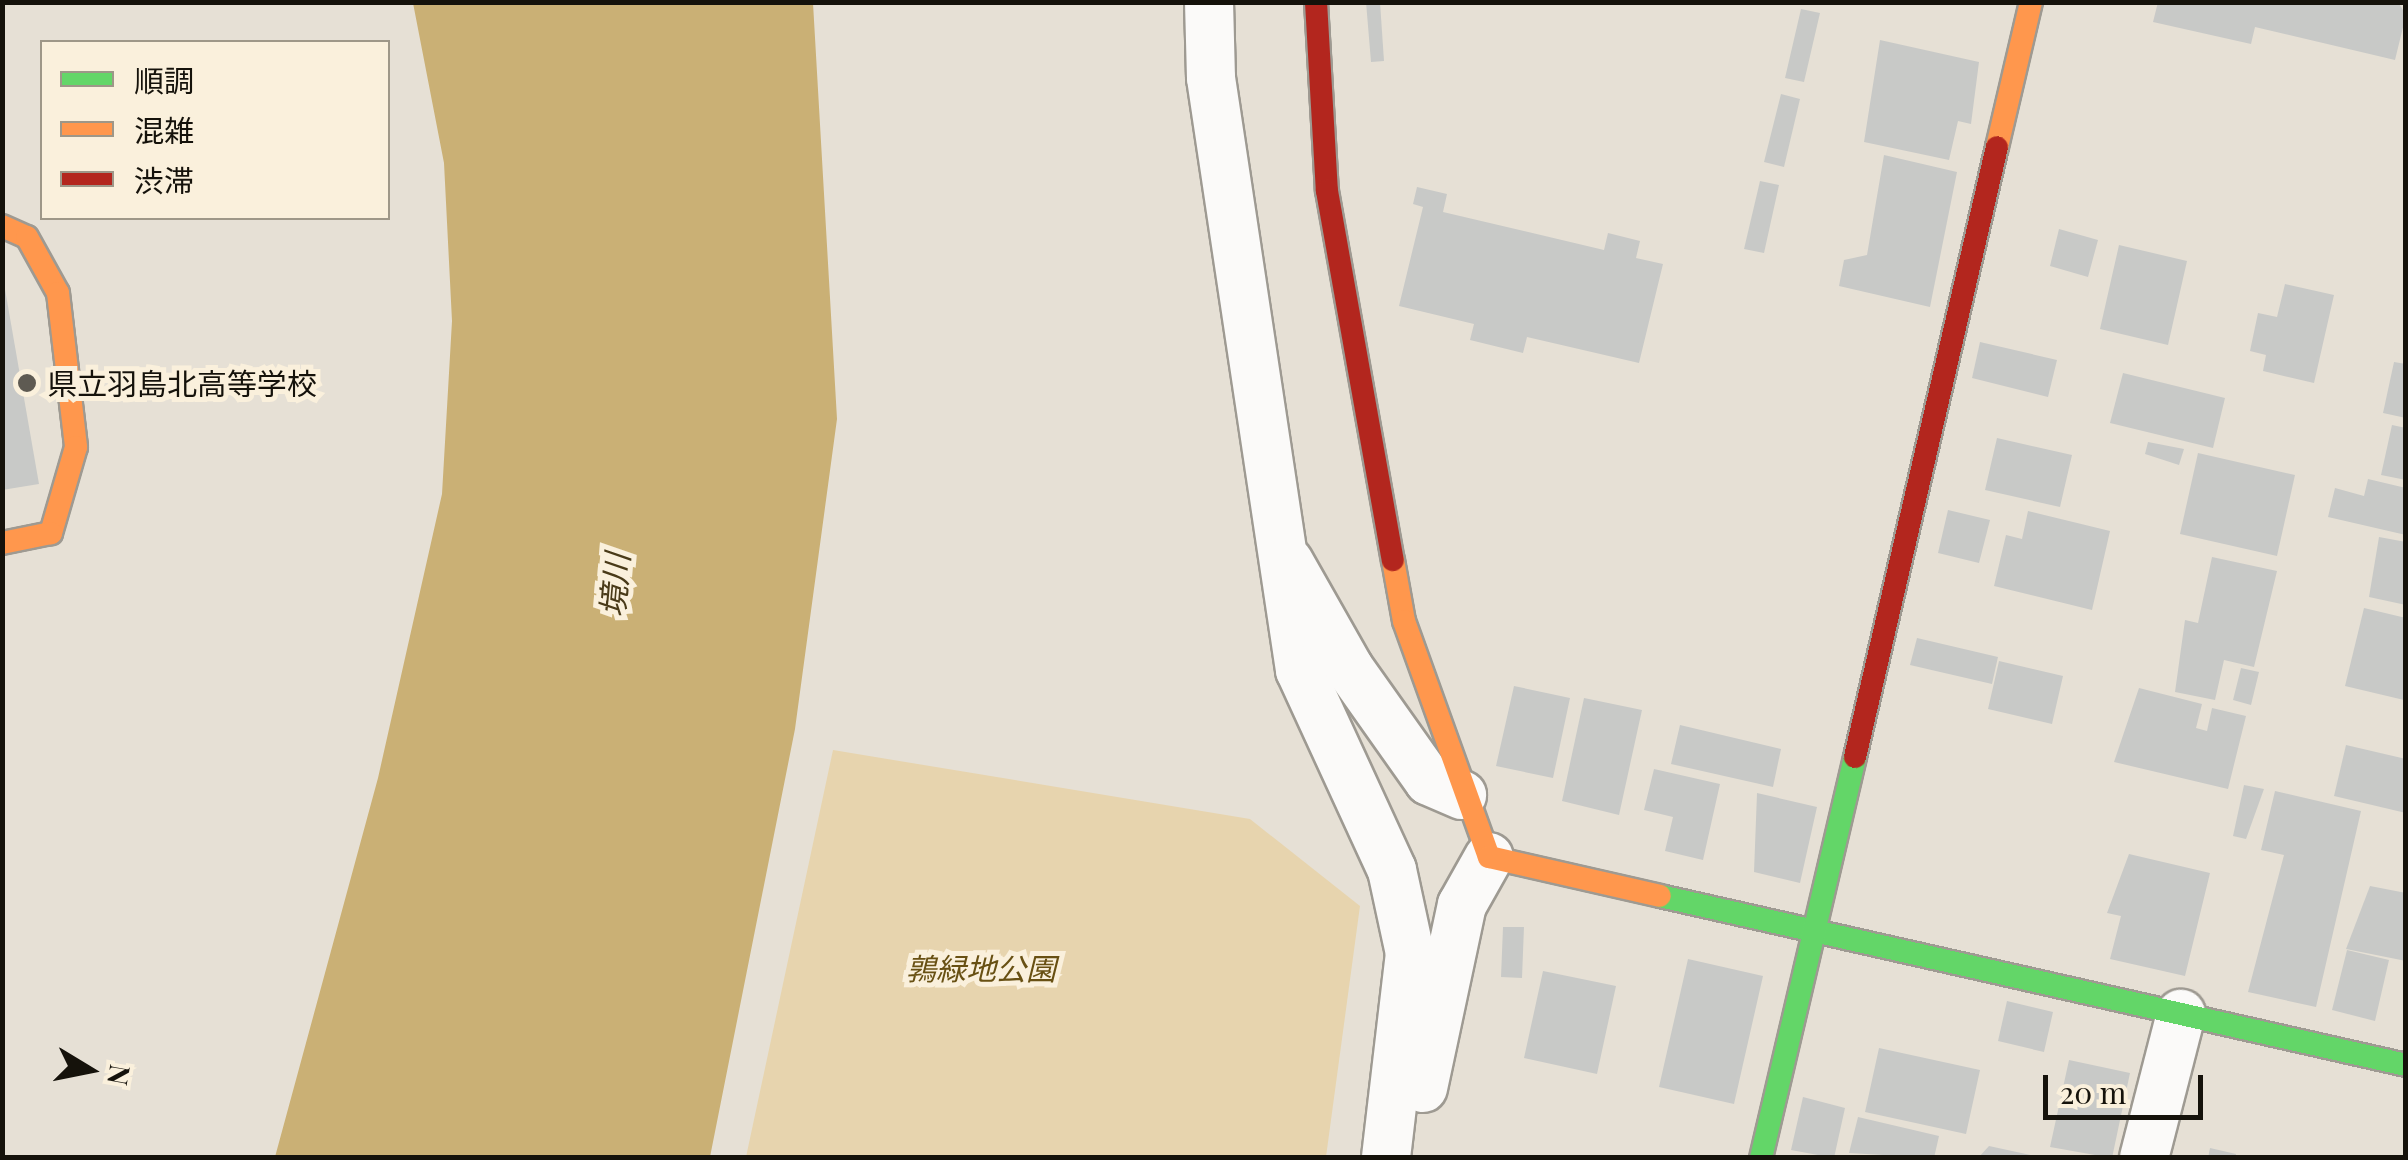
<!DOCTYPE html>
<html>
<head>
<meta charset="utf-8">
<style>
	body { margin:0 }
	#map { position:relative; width:2408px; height:1160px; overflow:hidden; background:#e6e0d5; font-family:"Playfair Display","Noto Sans JP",serif }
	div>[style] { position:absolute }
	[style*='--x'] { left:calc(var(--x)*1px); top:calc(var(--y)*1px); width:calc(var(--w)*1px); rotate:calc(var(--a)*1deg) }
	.green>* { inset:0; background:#e7d4ae }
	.water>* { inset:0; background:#cab075 }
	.building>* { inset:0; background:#c8c9c7 }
	.roads { filter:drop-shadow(2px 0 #9e9a92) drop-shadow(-2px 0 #9e9a92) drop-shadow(0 2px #9e9a92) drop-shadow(0 -2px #9e9a92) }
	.street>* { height:48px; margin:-24px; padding:0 24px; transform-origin:24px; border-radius:24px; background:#fbfaf9 }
	.fast>* { height:22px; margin:-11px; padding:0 11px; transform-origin:11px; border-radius:11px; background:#63d668 }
	.slow>* { height:22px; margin:-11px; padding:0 11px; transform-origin:11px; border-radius:11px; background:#ff974d }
	.jam>* { height:22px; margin:-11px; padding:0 11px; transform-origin:11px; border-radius:11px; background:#b3261e }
	.dots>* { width:28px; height:28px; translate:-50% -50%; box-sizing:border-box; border:5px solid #faf0dc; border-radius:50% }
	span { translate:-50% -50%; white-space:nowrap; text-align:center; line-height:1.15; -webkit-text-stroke:10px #faf0dc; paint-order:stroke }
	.poi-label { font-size:30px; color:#15120b }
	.left { translate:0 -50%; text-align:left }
	.park-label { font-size:30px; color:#685013; font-style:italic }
	.water-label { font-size:32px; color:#493a18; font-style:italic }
	.frame { position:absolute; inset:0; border:5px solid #15120b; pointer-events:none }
	.legend { position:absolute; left:40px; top:40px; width:350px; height:180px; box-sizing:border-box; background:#faf0dc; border:2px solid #9e9788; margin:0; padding:12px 18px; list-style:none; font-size:30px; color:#15120b }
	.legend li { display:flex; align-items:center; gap:20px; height:50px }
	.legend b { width:50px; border:2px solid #9e9788 }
	.north { position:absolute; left:40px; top:1020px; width:100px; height:100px; -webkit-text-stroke:8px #faf0dc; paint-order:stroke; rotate:100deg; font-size:28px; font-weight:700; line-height:40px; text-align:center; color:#15120b }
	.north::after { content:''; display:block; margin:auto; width:35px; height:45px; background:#15120b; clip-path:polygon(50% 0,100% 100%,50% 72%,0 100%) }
	.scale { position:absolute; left:2043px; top:1075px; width:160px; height:45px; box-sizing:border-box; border:5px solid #15120b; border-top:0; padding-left:12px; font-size:30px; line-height:35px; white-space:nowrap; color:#15120b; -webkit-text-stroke:8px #faf0dc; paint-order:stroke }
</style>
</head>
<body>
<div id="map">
	<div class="green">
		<i style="clip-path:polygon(833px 750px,1250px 819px,1360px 906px,1326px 1157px,746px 1157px)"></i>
	</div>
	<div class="water">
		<i style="clip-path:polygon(413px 3px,813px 3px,837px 419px,795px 729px,710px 1157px,275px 1157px,378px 778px,442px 494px,452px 321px,444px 163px)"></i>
	</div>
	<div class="building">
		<i style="clip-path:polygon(1366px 2px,1380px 2px,1384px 61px,1371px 62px)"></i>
		<i style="clip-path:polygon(2158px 2px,2398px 2px,2406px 15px,2395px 60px,2255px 27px,2251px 44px,2153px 22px)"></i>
		<i style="clip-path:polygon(1801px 9px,1820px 13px,1804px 82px,1785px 78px)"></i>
		<i style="clip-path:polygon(1880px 40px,1979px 62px,1971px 124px,1958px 121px,1949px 160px,1864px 142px)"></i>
		<i style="clip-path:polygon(1781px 94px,1800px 99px,1784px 167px,1764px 162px)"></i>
		<i style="clip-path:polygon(1884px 155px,1957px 172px,1930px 307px,1839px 286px,1844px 260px,1867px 255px)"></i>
		<i style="clip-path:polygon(1760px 181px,1779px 185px,1764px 253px,1744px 249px)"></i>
		<i style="clip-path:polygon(1417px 187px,1447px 194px,1443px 212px,1604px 250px,1608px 233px,1640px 241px,1636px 258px,1663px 264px,1639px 363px,1527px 337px,1523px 353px,1470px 340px,1474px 324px,1399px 306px,1423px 207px,1413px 204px)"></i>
		<i style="clip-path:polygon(2059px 229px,2098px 240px,2088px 277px,2050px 266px)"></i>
		<i style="clip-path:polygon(2119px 245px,2187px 261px,2168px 345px,2100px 329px)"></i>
		<i style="clip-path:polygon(2px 272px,39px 484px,2px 490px)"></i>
		<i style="clip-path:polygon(2285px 284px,2334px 295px,2314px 383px,2263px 371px,2266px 355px,2250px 351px,2258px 313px,2277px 317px)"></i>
		<i style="clip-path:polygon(1980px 342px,2057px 360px,2048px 397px,1972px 378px)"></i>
		<i style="clip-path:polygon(2394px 362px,2406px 364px,2406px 418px,2383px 413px)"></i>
		<i style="clip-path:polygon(2123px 373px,2225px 398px,2213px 448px,2110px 423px)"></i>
		<i style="clip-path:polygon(2392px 425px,2406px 428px,2406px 480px,2381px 475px)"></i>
		<i style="clip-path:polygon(1997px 438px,2072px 455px,2060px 507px,1985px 490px)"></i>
		<i style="clip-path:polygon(2148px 442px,2184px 449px,2179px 465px,2145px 454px)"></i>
		<i style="clip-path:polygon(2198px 453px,2295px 475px,2277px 556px,2180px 534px)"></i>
		<i style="clip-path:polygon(2368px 479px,2406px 488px,2406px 535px,2328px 517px,2335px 488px,2364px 496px)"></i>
		<i style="clip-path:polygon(1948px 510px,1990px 520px,1979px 563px,1938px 553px)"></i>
		<i style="clip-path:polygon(2028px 511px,2110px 531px,2092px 610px,1994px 586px,2006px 535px,2022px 539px)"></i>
		<i style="clip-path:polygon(2379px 537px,2406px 542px,2406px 605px,2369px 597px)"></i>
		<i style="clip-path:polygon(2212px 557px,2277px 571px,2254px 667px,2224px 660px,2215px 700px,2175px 692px,2185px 620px,2198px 623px)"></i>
		<i style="clip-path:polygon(2364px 608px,2406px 618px,2404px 700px,2345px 686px)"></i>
		<i style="clip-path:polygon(1917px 638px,1998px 657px,1992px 684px,1910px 665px)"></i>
		<i style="clip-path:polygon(1999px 661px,2063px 676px,2052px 724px,1988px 709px)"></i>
		<i style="clip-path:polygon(2241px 668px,2259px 672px,2251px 705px,2233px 700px)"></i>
		<i style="clip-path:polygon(1514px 686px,1570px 698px,1553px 778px,1496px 766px)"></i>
		<i style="clip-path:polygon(2139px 688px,2202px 704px,2196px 728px,2207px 731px,2212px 708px,2246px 716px,2228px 789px,2114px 762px)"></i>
		<i style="clip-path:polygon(1584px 698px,1642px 710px,1619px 815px,1562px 801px)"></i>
		<i style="clip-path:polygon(1680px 725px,1781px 749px,1773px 787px,1671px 764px)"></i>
		<i style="clip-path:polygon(2346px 745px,2406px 759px,2406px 813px,2334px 796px)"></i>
		<i style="clip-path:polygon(1654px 769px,1720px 784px,1703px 860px,1665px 851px,1673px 817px,1644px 810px)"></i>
		<i style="clip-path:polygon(2244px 785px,2264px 789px,2246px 839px,2233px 836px)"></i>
		<i style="clip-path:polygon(2275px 791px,2361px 811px,2316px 1007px,2248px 992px,2284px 855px,2261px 850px)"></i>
		<i style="clip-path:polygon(1757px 793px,1817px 807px,1800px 883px,1754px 872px)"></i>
		<i style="clip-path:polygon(2129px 854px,2210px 873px,2185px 976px,2110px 959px,2121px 916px,2107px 913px)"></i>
		<i style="clip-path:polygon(2370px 886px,2406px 893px,2406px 961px,2346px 949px)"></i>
		<i style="clip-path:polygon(1503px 927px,1524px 927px,1522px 978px,1501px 977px)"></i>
		<i style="clip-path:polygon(2347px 950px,2389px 960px,2375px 1021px,2332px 1010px)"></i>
		<i style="clip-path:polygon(1688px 959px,1763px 976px,1734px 1104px,1659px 1087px)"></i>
		<i style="clip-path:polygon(1543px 971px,1616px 986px,1597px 1074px,1524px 1058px)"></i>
		<i style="clip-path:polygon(2007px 1001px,2053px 1012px,2044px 1052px,1998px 1041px)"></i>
		<i style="clip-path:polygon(1879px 1048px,1980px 1070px,1966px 1134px,1865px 1112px)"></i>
		<i style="clip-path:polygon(2069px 1060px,2130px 1073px,2112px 1158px,2050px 1147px)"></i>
		<i style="clip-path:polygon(1803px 1097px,1845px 1108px,1834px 1158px,1791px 1150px)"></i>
		<i style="clip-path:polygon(1858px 1117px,1939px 1136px,1934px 1158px,1849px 1153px)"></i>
		<i style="clip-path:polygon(1989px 1146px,2035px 1156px,2035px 1158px,1978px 1158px)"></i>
		<i style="clip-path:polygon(2210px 1148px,2236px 1154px,2235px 1158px,2208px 1158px)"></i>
	</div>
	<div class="roads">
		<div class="street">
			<i style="--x:1209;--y:2;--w:76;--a:88.5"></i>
			<i style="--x:1211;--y:78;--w:599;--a:81.45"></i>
			<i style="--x:1300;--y:670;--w:220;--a:65.3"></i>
			<i style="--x:1392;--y:870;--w:85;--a:77.8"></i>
			<i style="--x:1410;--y:953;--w:206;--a:96.7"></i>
			<i style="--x:1289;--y:562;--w:122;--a:60.5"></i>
			<i style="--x:1349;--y:668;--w:138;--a:54.7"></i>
			<i style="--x:1429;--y:781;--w:36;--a:23"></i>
			<i style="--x:1423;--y:1088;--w:187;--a:-78"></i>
			<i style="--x:1462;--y:905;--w:55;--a:-60.6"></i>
			<i style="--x:2144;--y:1158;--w:149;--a:-75.6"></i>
		</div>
		<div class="fast">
			<i style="--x:1660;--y:896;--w:765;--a:12.76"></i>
			<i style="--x:1761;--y:1158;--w:412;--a:-76.8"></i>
		</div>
		<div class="slow">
			<i style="--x:1997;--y:147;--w:149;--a:-76.8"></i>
			<i style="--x:2;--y:226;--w:27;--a:24"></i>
			<i style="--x:27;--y:237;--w:64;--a:61"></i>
			<i style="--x:58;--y:293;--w:155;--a:83.3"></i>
			<i style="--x:76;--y:447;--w:90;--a:106.2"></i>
			<i style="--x:51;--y:533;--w:50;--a:168.5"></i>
			<i style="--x:1393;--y:560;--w:62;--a:79.8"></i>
			<i style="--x:1404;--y:621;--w:251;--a:70.2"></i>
			<i style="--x:1489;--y:857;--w:175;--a:12.8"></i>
		</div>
		<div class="jam">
			<i style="--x:1316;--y:2;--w:189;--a:86.7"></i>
			<i style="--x:1327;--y:191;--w:375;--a:79.9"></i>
			<i style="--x:1855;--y:757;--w:626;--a:-76.9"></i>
		</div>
	</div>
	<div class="dots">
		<i style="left:27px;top:383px;background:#5e5a52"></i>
	</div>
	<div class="poi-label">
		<span class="left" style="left:47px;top:383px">県立羽島北高等学校</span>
	</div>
	<div class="park-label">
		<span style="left:981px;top:968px">鶉緑地公園</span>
	</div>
	<div class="water-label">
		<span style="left:614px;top:585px;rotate:-85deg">境川</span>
	</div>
	<div class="frame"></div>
	<ul class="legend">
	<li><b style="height:12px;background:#63d668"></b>順調</li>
	<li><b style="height:12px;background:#ff974d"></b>混雑</li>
	<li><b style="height:12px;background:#b3261e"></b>渋滞</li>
	</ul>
	<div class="north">N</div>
	<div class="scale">20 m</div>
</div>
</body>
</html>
